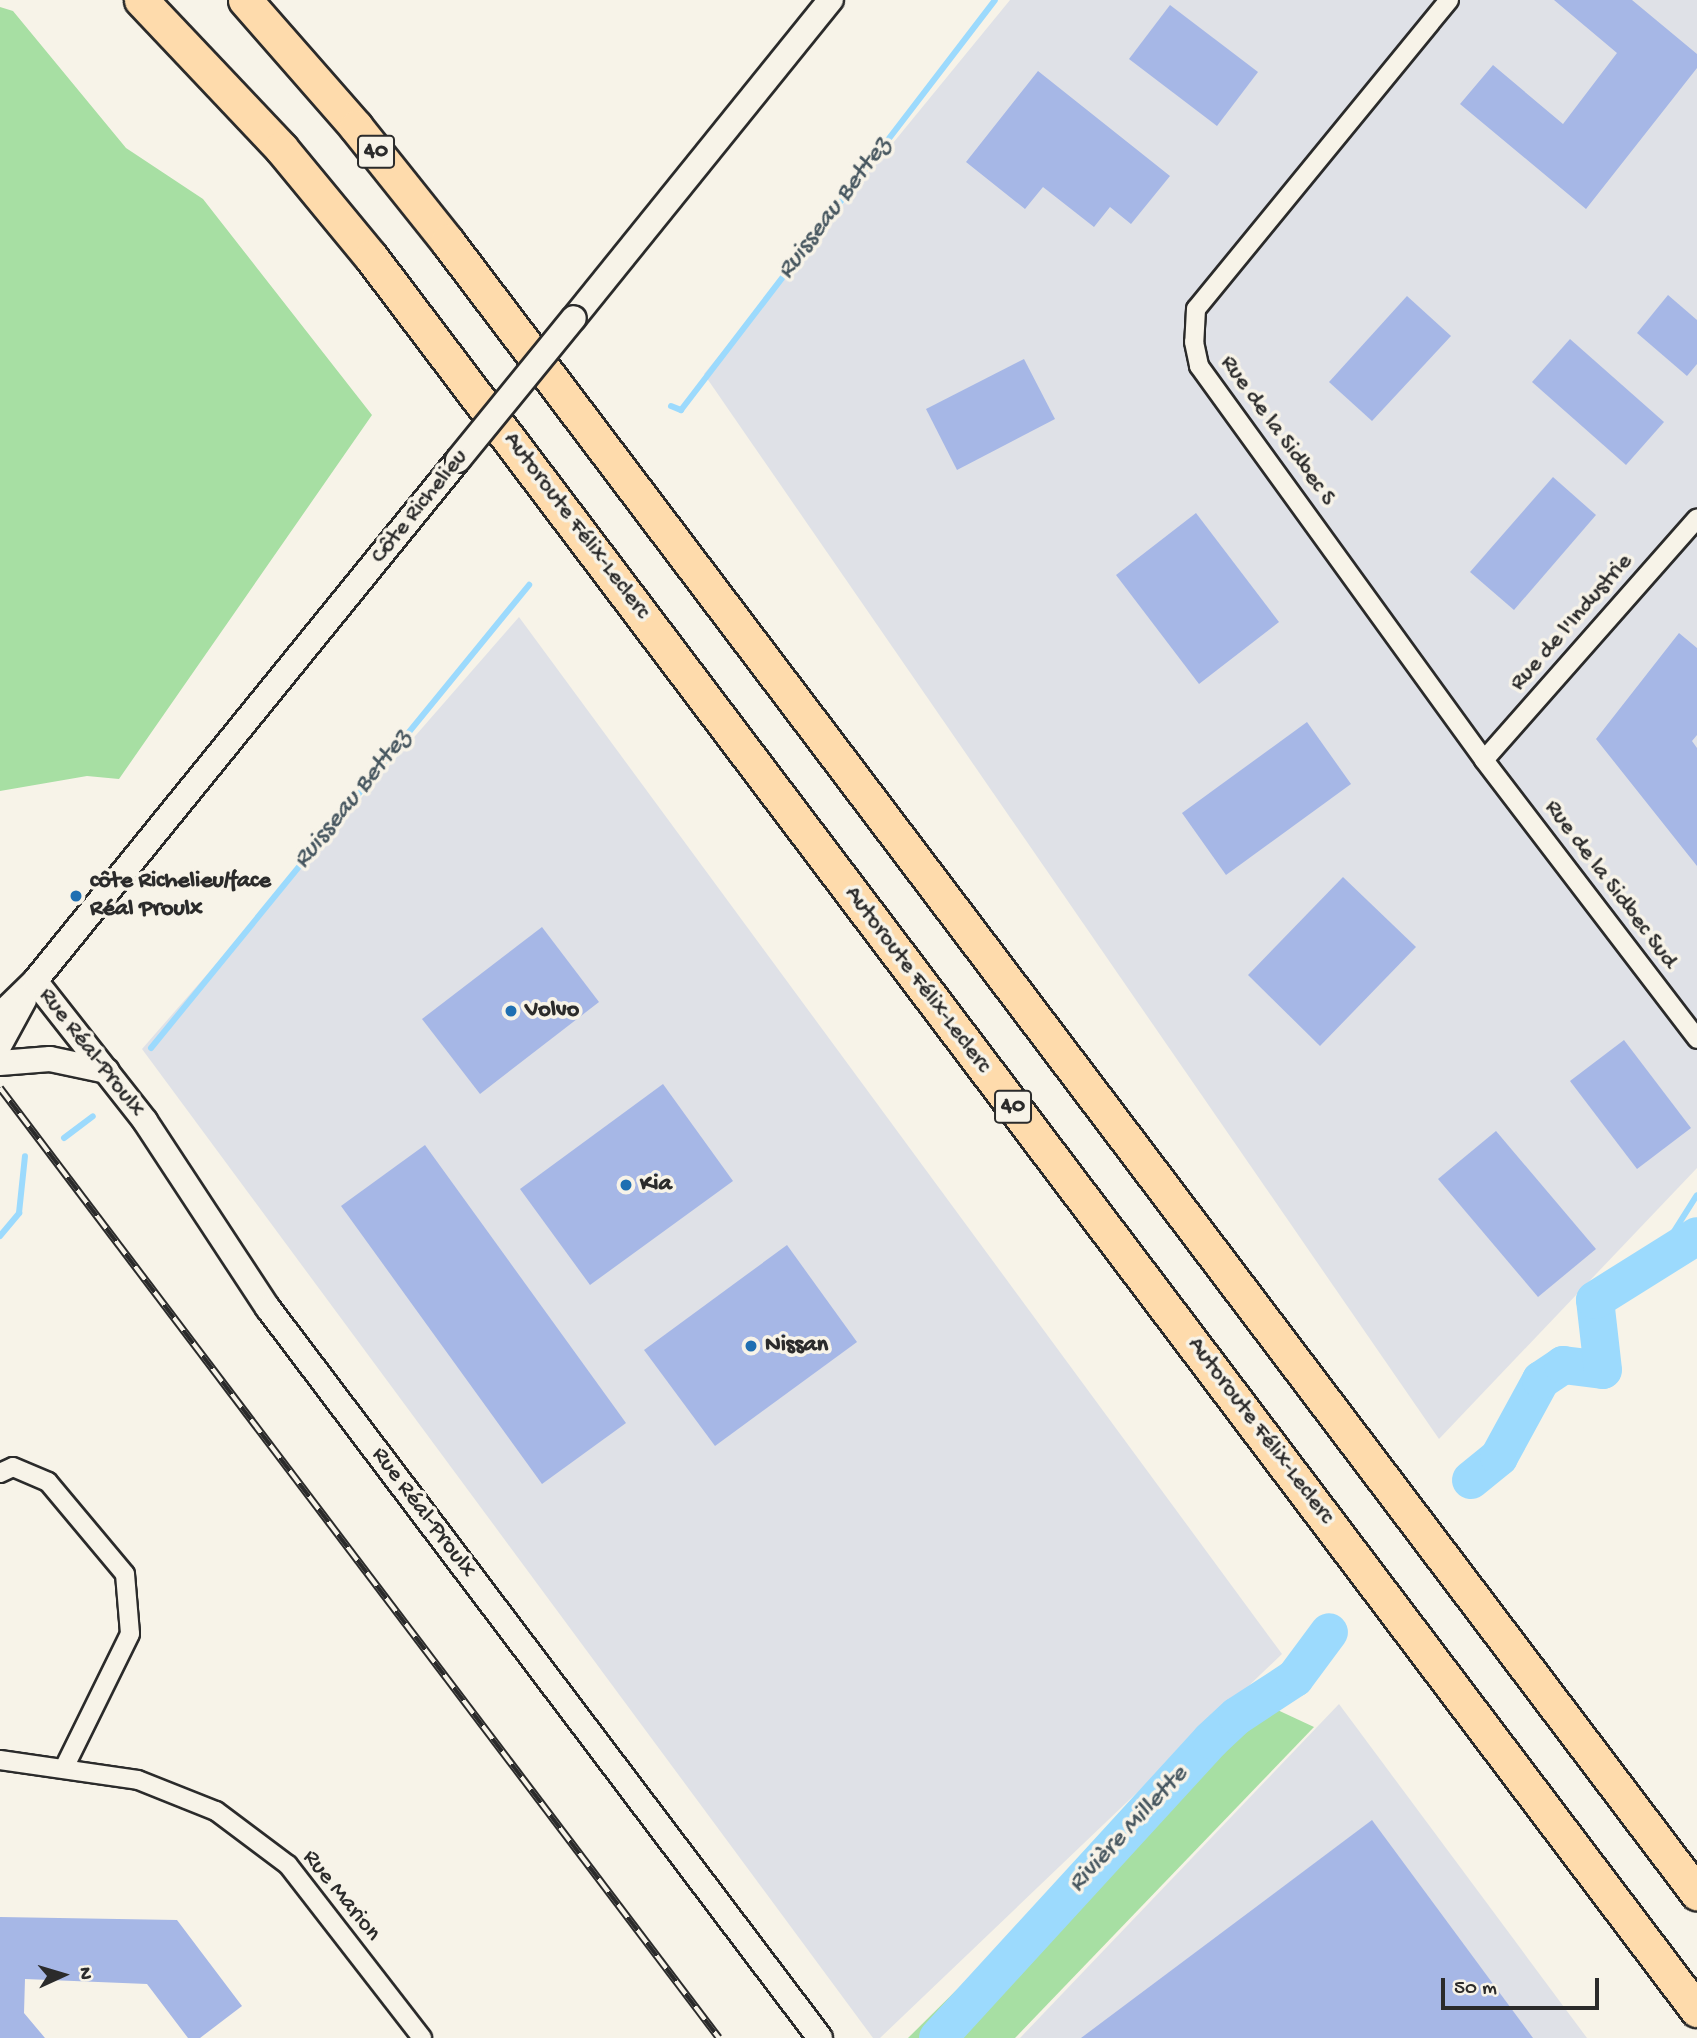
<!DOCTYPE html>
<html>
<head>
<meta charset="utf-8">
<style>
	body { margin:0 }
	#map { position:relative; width:1697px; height:2038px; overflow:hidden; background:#f7f3e8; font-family:"Gochi Hand",sans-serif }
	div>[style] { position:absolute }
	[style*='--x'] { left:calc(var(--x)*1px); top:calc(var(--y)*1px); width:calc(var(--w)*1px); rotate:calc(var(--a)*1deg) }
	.built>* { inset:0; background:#dfe1e7 }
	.green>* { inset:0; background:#a7dfa3 }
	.stream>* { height:6px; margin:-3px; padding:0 3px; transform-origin:3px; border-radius:3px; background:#9cdafd }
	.river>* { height:38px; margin:-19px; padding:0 19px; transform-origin:19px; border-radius:19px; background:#9cdafd }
	.building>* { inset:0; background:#a6b7e6 }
	.roads { filter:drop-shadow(2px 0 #2b2b2b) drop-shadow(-2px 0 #2b2b2b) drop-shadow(0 2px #2b2b2b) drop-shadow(0 -2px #2b2b2b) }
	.street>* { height:18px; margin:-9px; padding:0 9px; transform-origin:9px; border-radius:9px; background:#f7f3e8 }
	.secondary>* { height:24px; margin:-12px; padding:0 12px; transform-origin:12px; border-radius:12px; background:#f7f3e8 }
	.highway>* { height:33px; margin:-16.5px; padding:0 16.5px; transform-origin:16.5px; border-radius:16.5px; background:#fedbac }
	.rail>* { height:8px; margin-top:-4px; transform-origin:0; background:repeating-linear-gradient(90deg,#f7f3e8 0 16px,#2b2b2b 0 32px); box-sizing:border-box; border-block:2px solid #2b2b2b }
	.bridges { filter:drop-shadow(2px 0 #2b2b2b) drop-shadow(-2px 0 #2b2b2b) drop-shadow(0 2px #2b2b2b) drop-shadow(0 -2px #2b2b2b) }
	.secondary-bridge>* { height:24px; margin:-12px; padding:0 12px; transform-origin:12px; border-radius:12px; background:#f7f3e8 }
	.dots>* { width:19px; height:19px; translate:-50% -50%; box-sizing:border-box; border:4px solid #f7f3e8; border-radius:50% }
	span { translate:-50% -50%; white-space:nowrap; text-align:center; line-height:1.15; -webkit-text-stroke:7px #f7f3e8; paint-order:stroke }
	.shield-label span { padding:2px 5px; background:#f7f3e8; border:2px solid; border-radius:5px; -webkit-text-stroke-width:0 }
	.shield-label { font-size:23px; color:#2b2b2b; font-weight:700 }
	.street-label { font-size:24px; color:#2b2b2b }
	.poi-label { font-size:24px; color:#2b2b2b; font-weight:700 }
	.left { translate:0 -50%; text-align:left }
	.water-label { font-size:26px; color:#475760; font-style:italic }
	.north { position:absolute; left:28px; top:1940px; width:70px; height:70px; -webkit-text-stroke:5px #f7f3e8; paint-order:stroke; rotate:86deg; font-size:19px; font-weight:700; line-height:28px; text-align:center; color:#2b2b2b }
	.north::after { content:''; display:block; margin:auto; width:24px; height:32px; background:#2b2b2b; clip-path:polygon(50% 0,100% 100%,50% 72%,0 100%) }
	.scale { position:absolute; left:1441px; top:1978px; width:158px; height:32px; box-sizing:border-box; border:4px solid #2b2b2b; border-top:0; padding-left:9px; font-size:21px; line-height:24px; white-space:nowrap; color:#2b2b2b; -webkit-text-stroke:5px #f7f3e8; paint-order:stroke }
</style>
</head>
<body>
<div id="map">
	<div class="built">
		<i style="clip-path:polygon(1010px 0,1697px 0,1697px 1168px,1439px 1439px,704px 374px)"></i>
		<i style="clip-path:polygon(519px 617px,1282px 1654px,880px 2038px,873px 2038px,142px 1049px)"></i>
		<i style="clip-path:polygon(1339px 1704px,1587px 2038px,1020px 2038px)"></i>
	</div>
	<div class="green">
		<i style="clip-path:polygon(0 7px,13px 11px,126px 148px,203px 199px,372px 415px,119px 779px,87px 776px,0 791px)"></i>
		<i style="clip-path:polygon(1252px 1698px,1314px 1727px,1015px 2038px,908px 2038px)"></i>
	</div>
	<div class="stream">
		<i style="--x:671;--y:406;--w:11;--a:22"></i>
		<i style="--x:681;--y:410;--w:516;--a:-52.55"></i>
		<i style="--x:151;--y:1048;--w:598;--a:-50.77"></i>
		<i style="--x:64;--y:1138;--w:36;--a:-37"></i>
		<i style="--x:0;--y:1236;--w:30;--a:-50"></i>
		<i style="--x:19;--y:1213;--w:57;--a:-84"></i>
		<i style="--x:1654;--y:1263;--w:80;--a:-57.7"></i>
	</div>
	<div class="river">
		<i style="--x:1471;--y:1480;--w:36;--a:-39"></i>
		<i style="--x:1499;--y:1457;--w:88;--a:-61.4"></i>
		<i style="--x:1541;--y:1380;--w:27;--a:-34"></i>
		<i style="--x:1563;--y:1365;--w:40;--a:7.1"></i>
		<i style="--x:1603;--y:1370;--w:70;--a:-96.5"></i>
		<i style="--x:1595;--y:1300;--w:120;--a:-32.1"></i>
		<i style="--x:938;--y:2038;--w:404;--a:-47.5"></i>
		<i style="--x:1211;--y:1740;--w:35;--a:-43"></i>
		<i style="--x:1237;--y:1716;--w:69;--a:-33.2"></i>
		<i style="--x:1295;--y:1678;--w:57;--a:-53.5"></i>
	</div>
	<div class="building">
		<i style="clip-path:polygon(1554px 0,1632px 0,1697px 54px,1697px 68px,1586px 209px,1460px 104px,1493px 65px,1563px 124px,1617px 53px)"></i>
		<i style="clip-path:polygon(1170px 5px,1258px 72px,1217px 126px,1129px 59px)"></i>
		<i style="clip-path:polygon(1038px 71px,1170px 176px,1131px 224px,1110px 207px,1094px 227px,1043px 187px,1025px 209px,966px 162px)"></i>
		<i style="clip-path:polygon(1668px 295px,1697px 320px,1697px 364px,1687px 376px,1637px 333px)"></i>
		<i style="clip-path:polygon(1407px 296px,1451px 336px,1372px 421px,1329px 382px)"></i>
		<i style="clip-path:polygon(1570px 339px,1664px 422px,1626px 465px,1532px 382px)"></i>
		<i style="clip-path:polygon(1024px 359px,1055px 419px,957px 470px,926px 409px)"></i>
		<i style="clip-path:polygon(1553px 477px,1596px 515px,1514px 610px,1470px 572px)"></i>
		<i style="clip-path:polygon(1196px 513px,1279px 622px,1199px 684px,1116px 575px)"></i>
		<i style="clip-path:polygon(1679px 633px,1697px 648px,1697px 735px,1692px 741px,1697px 748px,1697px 866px,1596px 739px)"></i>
		<i style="clip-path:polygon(1307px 722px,1351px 784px,1226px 875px,1182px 813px)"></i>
		<i style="clip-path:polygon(1343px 877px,1416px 947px,1320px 1046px,1248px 975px)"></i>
		<i style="clip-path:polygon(542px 927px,599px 1002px,480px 1094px,422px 1019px)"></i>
		<i style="clip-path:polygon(1624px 1040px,1691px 1128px,1637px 1169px,1570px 1081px)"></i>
		<i style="clip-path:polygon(663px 1084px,733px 1181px,590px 1285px,520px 1189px)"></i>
		<i style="clip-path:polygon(1496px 1131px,1596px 1249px,1538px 1297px,1438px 1179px)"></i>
		<i style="clip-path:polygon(425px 1145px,626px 1423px,542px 1484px,341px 1206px)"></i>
		<i style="clip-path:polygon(787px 1245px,857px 1342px,715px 1446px,644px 1350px)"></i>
		<i style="clip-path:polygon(1372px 1820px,1533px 2038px,1081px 2038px)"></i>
		<i style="clip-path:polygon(0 1917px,177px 1920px,242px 2006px,200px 2038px,188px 2038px,147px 1984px,25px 1979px,24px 2013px,45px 2038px,0 2038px)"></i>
	</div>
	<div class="roads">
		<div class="street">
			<i style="--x:1449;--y:0;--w:399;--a:129.3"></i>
			<i style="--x:1196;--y:309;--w:33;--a:93"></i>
			<i style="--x:1194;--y:342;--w:25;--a:78"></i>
			<i style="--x:1199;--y:366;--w:486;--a:54.1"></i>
			<i style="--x:1484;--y:760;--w:351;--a:52.6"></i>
			<i style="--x:1484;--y:760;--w:322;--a:-48.6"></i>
			<i style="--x:0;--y:1473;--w:14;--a:-25"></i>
			<i style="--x:13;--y:1467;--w:38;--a:23"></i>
			<i style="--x:48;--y:1482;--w:120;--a:50.1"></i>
			<i style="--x:125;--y:1574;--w:60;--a:85.2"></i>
			<i style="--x:130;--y:1634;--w:147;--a:116.2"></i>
			<i style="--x:0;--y:1760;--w:139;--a:8.2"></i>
			<i style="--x:138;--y:1780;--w:84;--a:21.7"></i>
			<i style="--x:216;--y:1811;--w:90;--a:36.9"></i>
			<i style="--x:288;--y:1865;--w:219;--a:52.2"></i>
		</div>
		<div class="secondary">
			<i style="--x:574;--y:318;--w:409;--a:-51.1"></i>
			<i style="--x:35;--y:981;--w:178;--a:51.8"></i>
			<i style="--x:145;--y:1121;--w:224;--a:56.7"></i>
			<i style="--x:268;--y:1308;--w:915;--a:52.9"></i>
			<i style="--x:0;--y:1015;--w:49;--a:-44.2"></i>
			<i style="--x:35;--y:981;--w:671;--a:-50.93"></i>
			<i style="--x:0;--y:1044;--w:50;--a:-61.4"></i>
			<i style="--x:0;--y:1063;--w:50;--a:-4.6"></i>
			<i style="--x:50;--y:1059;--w:58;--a:11.9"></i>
		</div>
		<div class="highway">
			<i style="--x:141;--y:0;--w:204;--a:46.6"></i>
			<i style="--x:281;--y:148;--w:141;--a:50.5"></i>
			<i style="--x:371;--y:257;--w:2198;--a:52.9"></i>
			<i style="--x:245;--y:0;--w:169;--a:48.8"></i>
			<i style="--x:356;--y:127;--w:146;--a:51.4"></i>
			<i style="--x:447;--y:241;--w:2072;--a:52.89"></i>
		</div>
	</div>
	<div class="rail">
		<i style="--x:0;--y:1088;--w:1191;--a:52.88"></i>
	</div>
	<div class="bridges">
		<div class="secondary-bridge">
			<i style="--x:458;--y:460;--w:183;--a:-50.8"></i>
		</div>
	</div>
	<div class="dots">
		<i style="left:76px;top:896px;background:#1f6fb2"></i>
		<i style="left:511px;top:1011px;background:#1f6fb2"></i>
		<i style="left:626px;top:1185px;background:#1f6fb2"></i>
		<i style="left:751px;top:1346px;background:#1f6fb2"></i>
	</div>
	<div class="shield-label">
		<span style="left:376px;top:152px">40</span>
		<span style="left:1013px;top:1107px">40</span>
	</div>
	<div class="street-label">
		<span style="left:1277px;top:431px;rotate:54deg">Rue de la Sidbec S</span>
		<span style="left:420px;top:507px;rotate:-51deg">Côte Richelieu</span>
		<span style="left:576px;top:526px;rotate:53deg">Autoroute Félix-Leclerc</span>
		<span style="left:1572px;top:623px;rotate:-49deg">Rue de l'Industrie</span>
		<span style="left:1610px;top:885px;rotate:53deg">Rue de la Sidbec Sud</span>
		<span style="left:917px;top:980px;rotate:53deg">Autoroute Félix-Leclerc</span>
		<span style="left:91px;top:1053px;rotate:52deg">Rue Réal-Proulx</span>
		<span style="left:1260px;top:1431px;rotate:53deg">Autoroute Félix-Leclerc</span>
		<span style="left:423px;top:1513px;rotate:53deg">Rue Réal-Proulx</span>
		<span style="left:341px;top:1896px;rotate:51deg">Rue Marion</span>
	</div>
	<div class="poi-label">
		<span class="left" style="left:90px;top:896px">côte Richelieu/face<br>Réal Proulx</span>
		<span class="left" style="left:525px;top:1011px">Volvo</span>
		<span class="left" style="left:640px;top:1185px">Kia</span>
		<span class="left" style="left:765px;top:1346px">Nissan</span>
	</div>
	<div class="water-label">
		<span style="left:835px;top:209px;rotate:-53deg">Ruisseau Bettez</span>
		<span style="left:353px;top:800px;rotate:-51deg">Ruisseau Bettez</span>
		<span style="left:1129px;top:1830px;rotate:-47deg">Rivière Millette</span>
	</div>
	<div class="north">N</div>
	<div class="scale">50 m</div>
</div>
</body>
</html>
